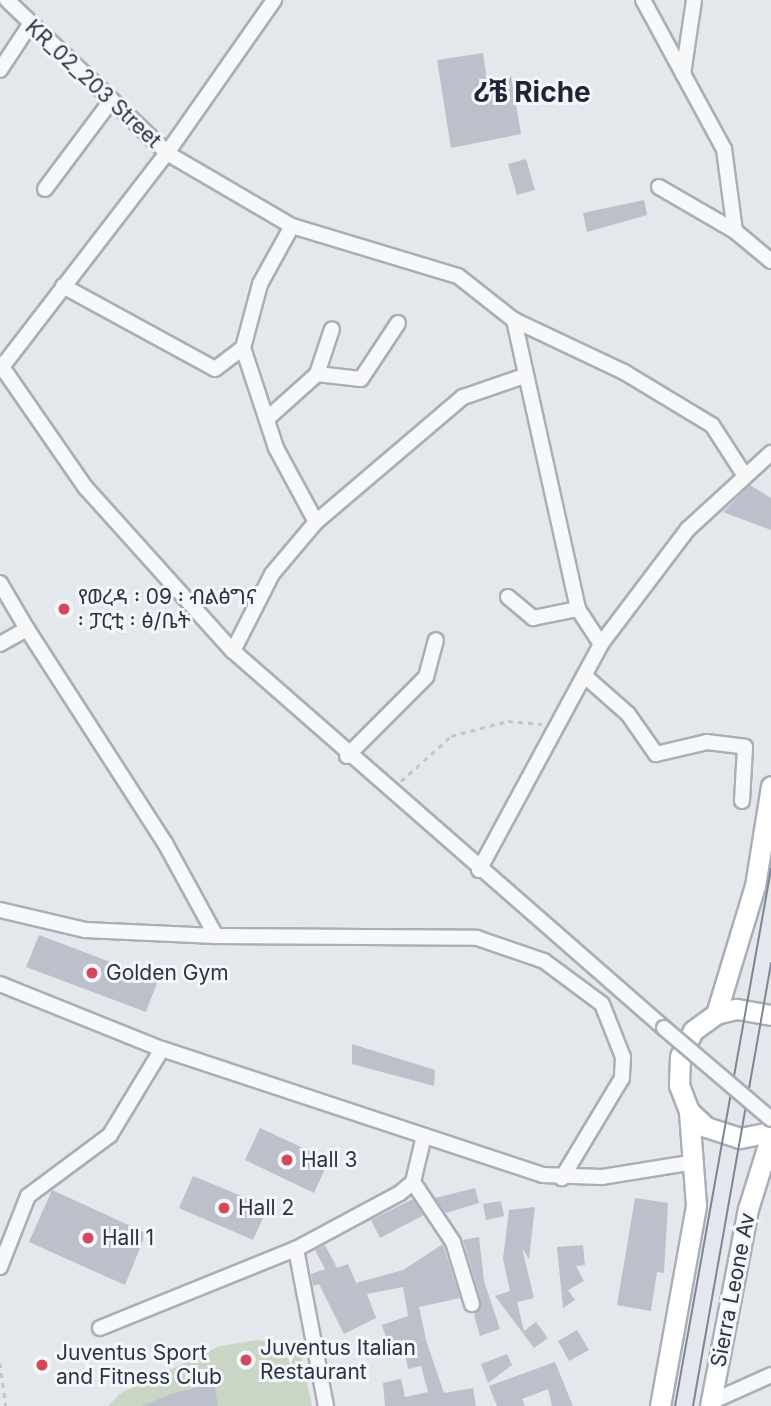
<!DOCTYPE html>
<html>
<head>
<meta charset="utf-8">
<style>
	body { margin:0 }
	#map { position:relative; width:771px; height:1406px; overflow:hidden; background:#e4e7ec; font-family:Inter,"Noto Sans Ethiopic",sans-serif }
	div>[style] { position:absolute }
	[style*='--x'] { left:calc(var(--x)*1px); top:calc(var(--y)*1px); width:calc(var(--w)*1px); rotate:calc(var(--a)*1deg) }
	.green>* { inset:0; background:#c9d6c5 }
	.building>* { inset:0; background:#bbc0ca }
	.path>* { height:2.5px; margin-top:-1.25px; transform-origin:0; background:repeating-linear-gradient(90deg,#c2c5cb 0 5px,transparent 0 10px) }
	.roads { filter:drop-shadow(2px 0 #a9aeb7) drop-shadow(-2px 0 #a9aeb7) drop-shadow(0 2px #a9aeb7) drop-shadow(0 -2px #a9aeb7) }
	.minor>* { height:14px; margin:-7px; padding:0 7px; transform-origin:7px; border-radius:7px; background:#f7f8fa }
	.major>* { height:19px; margin:-9.5px; padding:0 9.5px; transform-origin:9.5px; border-radius:9.5px; background:#fff }
	.tram>* { height:2px; margin:-1px; padding:0 1px; transform-origin:1px; border-radius:1px; background:#7d8696 }
	.bridges { filter:drop-shadow(2px 0 #a9aeb7) drop-shadow(-2px 0 #a9aeb7) drop-shadow(0 2px #a9aeb7) drop-shadow(0 -2px #a9aeb7) }
	.minor-bridge>* { height:14px; margin:-7px; padding:0 7px; transform-origin:7px; border-radius:7px; background:#f7f8fa }
	.dots>* { width:19px; height:19px; translate:-50% -50%; box-sizing:border-box; border:4px solid #f4f6f9; border-radius:50% }
	span { translate:-50% -50%; white-space:nowrap; text-align:center; line-height:1.15; -webkit-text-stroke:6px #f4f6f9; paint-order:stroke }
	.street-label { font-size:21px; color:#2b3445 }
	.poi-label { font-size:21px; color:#2b3445 }
	.left { translate:0 -50%; text-align:left }
	.district-label { font-size:28px; color:#1d2536; font-weight:700 }
</style>
</head>
<body>
<div id="map">
	<div class="green">
		<i style="clip-path:polygon(257px 1340px,299px 1345px,312px 1406px,108px 1406px,121px 1393px,220px 1346px)"></i>
	</div>
	<div class="building">
		<i style="clip-path:polygon(483px 53px,487px 80px,511px 76px,521px 134px,451px 148px,437px 60px)"></i>
		<i style="clip-path:polygon(526px 159px,535px 190px,517px 195px,508px 164px)"></i>
		<i style="clip-path:polygon(644px 200px,647px 215px,587px 232px,583px 213px)"></i>
		<i style="clip-path:polygon(750px 485px,771px 498px,771px 530px,723px 512px)"></i>
		<i style="clip-path:polygon(39px 935px,158px 980px,146px 1012px,26px 967px)"></i>
		<i style="clip-path:polygon(352px 1044px,435px 1070px,434px 1086px,352px 1064px)"></i>
		<i style="clip-path:polygon(260px 1128px,329px 1160px,314px 1193px,245px 1160px)"></i>
		<i style="clip-path:polygon(193px 1176px,268px 1207px,253px 1240px,179px 1208px)"></i>
		<i style="clip-path:polygon(475px 1188px,479px 1203px,446px 1213px,435px 1198px)"></i>
		<i style="clip-path:polygon(52px 1190px,146px 1233px,125px 1285px,29px 1242px)"></i>
		<i style="clip-path:polygon(635px 1198px,668px 1203px,664px 1273px,657px 1272px,651px 1311px,617px 1305px)"></i>
		<i style="clip-path:polygon(413px 1199px,424px 1215px,380px 1238px,371px 1220px)"></i>
		<i style="clip-path:polygon(501px 1201px,504px 1216px,486px 1220px,483px 1204px)"></i>
		<i style="clip-path:polygon(535px 1207px,529px 1259px,522px 1248px,534px 1298px,517px 1302px,524px 1331px,536px 1322px,548px 1338px,534px 1348px,495px 1296px,510px 1291px,503px 1259px,509px 1210px)"></i>
		<i style="clip-path:polygon(479px 1237px,484px 1281px,500px 1329px,480px 1336px,474px 1315px,481px 1301px,463px 1240px)"></i>
		<i style="clip-path:polygon(443px 1244px,460px 1298px,419px 1307px,426px 1340px,444px 1393px,473px 1388px,476px 1406px,385px 1406px,383px 1383px,401px 1379px,405px 1397px,428px 1392px,421px 1366px,408px 1369px,403px 1342px,389px 1346px,382px 1325px,408px 1316px,403px 1287px,367px 1294px,376px 1318px,344px 1334px,319px 1284px,313px 1286px,311px 1274px,325px 1269px,315px 1250px,325px 1245px,337px 1268px,348px 1264px,356px 1283px,403px 1270px)"></i>
		<i style="clip-path:polygon(583px 1245px,585px 1265px,576px 1266px,584px 1281px,568px 1290px,575px 1300px,563px 1308px,557px 1247px)"></i>
		<i style="clip-path:polygon(577px 1330px,589px 1350px,569px 1361px,558px 1341px)"></i>
		<i style="clip-path:polygon(507px 1354px,512px 1365px,488px 1383px,481px 1364px)"></i>
		<i style="clip-path:polygon(555px 1362px,573px 1406px,552px 1406px,548px 1389px,522px 1399px,525px 1406px,497px 1406px,489px 1386px)"></i>
		<i style="clip-path:polygon(214px 1383px,218px 1406px,142px 1406px,171px 1394px)"></i>
	</div>
	<div class="path">
		<i style="--x:401;--y:781;--w:67;--a:-42"></i>
		<i style="--x:451;--y:736;--w:59;--a:-14.7"></i>
		<i style="--x:508;--y:721;--w:34;--a:5"></i>
		<i style="--x:0;--y:1363;--w:43;--a:82.1"></i>
	</div>
	<div class="roads">
		<div class="minor">
			<i style="--x:7;--y:0;--w:221;--a:43.7"></i>
			<i style="--x:167;--y:153;--w:187;--a:-55"></i>
			<i style="--x:643;--y:0;--w:170;--a:61.5"></i>
			<i style="--x:724;--y:149;--w:83;--a:82.4"></i>
			<i style="--x:735;--y:231;--w:47;--a:39.8"></i>
			<i style="--x:0;--y:70;--w:53;--a:-56.6"></i>
			<i style="--x:683;--y:74;--w:75;--a:-81.5"></i>
			<i style="--x:659;--y:187;--w:88;--a:30.1"></i>
			<i style="--x:45;--y:189;--w:109;--a:-53.2"></i>
			<i style="--x:63;--y:286;--w:173;--a:28.6"></i>
			<i style="--x:215;--y:369;--w:35;--a:-37"></i>
			<i style="--x:243;--y:348;--w:66;--a:-75.1"></i>
			<i style="--x:260;--y:284;--w:66;--a:-61.1"></i>
			<i style="--x:514;--y:320;--w:122;--a:25.3"></i>
			<i style="--x:624;--y:372;--w:103;--a:31.1"></i>
			<i style="--x:712;--y:425;--w:57;--a:57.1"></i>
			<i style="--x:243;--y:348;--w:105;--a:71.7"></i>
			<i style="--x:276;--y:448;--w:84;--a:61.6"></i>
			<i style="--x:0;--y:364;--w:151;--a:55.3"></i>
			<i style="--x:86;--y:488;--w:219;--a:48"></i>
			<i style="--x:233;--y:651;--w:573;--a:41.18"></i>
			<i style="--x:2;--y:367;--w:270;--a:-52.4"></i>
			<i style="--x:167;--y:153;--w:145;--a:30.3"></i>
			<i style="--x:292;--y:226;--w:173;--a:16.8"></i>
			<i style="--x:458;--y:276;--w:71;--a:38.2"></i>
			<i style="--x:514;--y:320;--w:296;--a:77.5"></i>
			<i style="--x:578;--y:609;--w:42;--a:56.7"></i>
			<i style="--x:317;--y:374;--w:47;--a:-71.6"></i>
			<i style="--x:268;--y:418;--w:66;--a:-41.9"></i>
			<i style="--x:317;--y:374;--w:44;--a:6.5"></i>
			<i style="--x:361;--y:379;--w:67;--a:-56.5"></i>
			<i style="--x:0;--y:583;--w:53;--a:59.6"></i>
			<i style="--x:508;--y:597;--w:33;--a:40"></i>
			<i style="--x:533;--y:618;--w:46;--a:-11.3"></i>
			<i style="--x:0;--y:644;--w:31;--a:-29"></i>
			<i style="--x:27;--y:629;--w:255;--a:57.2"></i>
			<i style="--x:165;--y:843;--w:106;--a:61.3"></i>
			<i style="--x:216;--y:936;--w:261;--a:0.4"></i>
			<i style="--x:477;--y:938;--w:71;--a:18.9"></i>
			<i style="--x:544;--y:961;--w:72;--a:36.6"></i>
			<i style="--x:602;--y:1004;--w:57;--a:68.4"></i>
			<i style="--x:623;--y:1057;--w:21;--a:93"></i>
			<i style="--x:622;--y:1078;--w:117;--a:121"></i>
			<i style="--x:233;--y:651;--w:86;--a:-63.1"></i>
			<i style="--x:272;--y:574;--w:68;--a:-49.8"></i>
			<i style="--x:316;--y:522;--w:193;--a:-40.4"></i>
			<i style="--x:463;--y:397;--w:65;--a:-19"></i>
			<i style="--x:586;--y:677;--w:56;--a:41.4"></i>
			<i style="--x:628;--y:714;--w:49;--a:55"></i>
			<i style="--x:656;--y:754;--w:52;--a:-13.2"></i>
			<i style="--x:707;--y:742;--w:38;--a:7"></i>
			<i style="--x:745;--y:747;--w:54;--a:93.2"></i>
			<i style="--x:347;--y:756;--w:112;--a:-45"></i>
			<i style="--x:426;--y:677;--w:38;--a:-75"></i>
			<i style="--x:479;--y:870;--w:257;--a:-61.6"></i>
			<i style="--x:601;--y:644;--w:144;--a:-52.9"></i>
			<i style="--x:688;--y:529;--w:113;--a:-42.5"></i>
			<i style="--x:0;--y:910;--w:87;--a:13.2"></i>
			<i style="--x:85;--y:930;--w:131;--a:2.6"></i>
			<i style="--x:0;--y:984;--w:175;--a:21.9"></i>
			<i style="--x:162;--y:1049;--w:400;--a:18.3"></i>
			<i style="--x:542;--y:1175;--w:60;--a:1.9"></i>
			<i style="--x:602;--y:1177;--w:94;--a:-9.2"></i>
			<i style="--x:413;--y:1182;--w:72;--a:56.3"></i>
			<i style="--x:453;--y:1242;--w:65;--a:73"></i>
			<i style="--x:296;--y:1249;--w:160;--a:79.2"></i>
			<i style="--x:0;--y:1267;--w:76;--a:-68.5"></i>
			<i style="--x:28;--y:1196;--w:102;--a:-36.6"></i>
			<i style="--x:110;--y:1135;--w:100;--a:-58.8"></i>
			<i style="--x:100;--y:1328;--w:211;--a:-22"></i>
			<i style="--x:296;--y:1249;--w:118;--a:-28.3"></i>
			<i style="--x:400;--y:1193;--w:17;--a:-40"></i>
			<i style="--x:413;--y:1182;--w:43;--a:-76.6"></i>
			<i style="--x:711;--y:1402;--w:66;--a:-24.2"></i>
		</div>
		<div class="major">
			<i style="--x:716;--y:1014;--w:134;--a:-73.1"></i>
			<i style="--x:755;--y:886;--w:101;--a:-80.9"></i>
			<i style="--x:771;--y:1015;--w:36;--a:-170"></i>
			<i style="--x:736;--y:1009;--w:21;--a:166"></i>
			<i style="--x:716;--y:1014;--w:29;--a:144"></i>
			<i style="--x:693;--y:1031;--w:28;--a:117"></i>
			<i style="--x:680;--y:1056;--w:29;--a:92"></i>
			<i style="--x:679;--y:1085;--w:28;--a:69"></i>
			<i style="--x:689;--y:1111;--w:23;--a:43"></i>
			<i style="--x:706;--y:1127;--w:36;--a:18"></i>
			<i style="--x:740;--y:1138;--w:32;--a:-11"></i>
			<i style="--x:660;--y:1406;--w:204;--a:-79.8"></i>
			<i style="--x:696;--y:1205;--w:94;--a:-94.3"></i>
			<i style="--x:710;--y:1406;--w:201;--a:-79.1"></i>
			<i style="--x:748;--y:1209;--w:77;--a:-72.7"></i>
		</div>
	</div>
	<div class="tram">
		<i style="--x:675;--y:1406;--w:546;--a:-79.86"></i>
		<i style="--x:693;--y:1406;--w:450;--a:-80"></i>
	</div>
	<div class="bridges">
		<div class="minor-bridge">
			<i style="--x:664;--y:1028;--w:140;--a:40.4"></i>
		</div>
	</div>
	<div class="dots">
		<i style="left:64px;top:609px;background:#d1495b"></i>
		<i style="left:92px;top:973px;background:#d1495b"></i>
		<i style="left:287px;top:1160px;background:#d1495b"></i>
		<i style="left:224px;top:1208px;background:#d1495b"></i>
		<i style="left:88px;top:1238px;background:#d1495b"></i>
		<i style="left:246px;top:1360px;background:#d1495b"></i>
		<i style="left:42px;top:1365px;background:#d1495b"></i>
	</div>
	<div class="street-label">
		<span style="left:93px;top:84px;rotate:43deg">KR_02_203 Street</span>
		<span style="left:733px;top:1290px;rotate:-79deg">Sierra Leone Av</span>
	</div>
	<div class="poi-label">
		<span class="left" style="left:78px;top:609px">የወረዳ ፡ 09 ፡ ብልፅግና<br>፡ ፓርቲ ፡ ፅ/ቤት</span>
		<span class="left" style="left:106px;top:973px">Golden Gym</span>
		<span class="left" style="left:301px;top:1160px">Hall 3</span>
		<span class="left" style="left:238px;top:1208px">Hall 2</span>
		<span class="left" style="left:102px;top:1238px">Hall 1</span>
		<span class="left" style="left:260px;top:1360px">Juventus Italian<br>Restaurant</span>
		<span class="left" style="left:56px;top:1365px">Juventus Sport<br>and Fitness Club</span>
	</div>
	<div class="district-label">
		<span style="left:532px;top:92px">ሪቼ Riche</span>
	</div>
</div>
</body>
</html>
